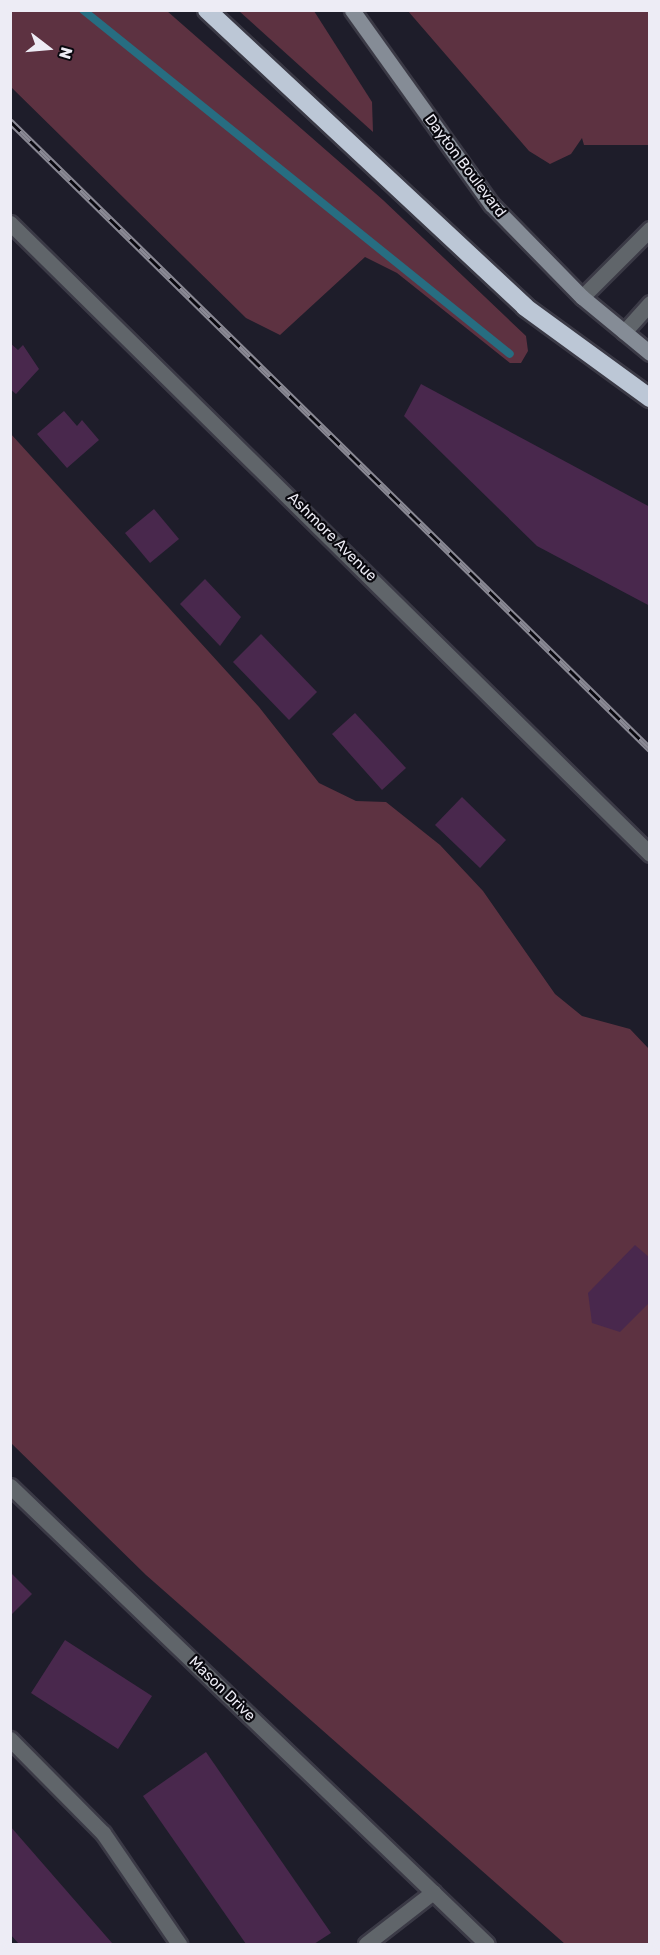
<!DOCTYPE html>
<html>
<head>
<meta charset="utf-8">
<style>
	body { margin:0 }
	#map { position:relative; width:660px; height:1955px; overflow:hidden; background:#1e1d2a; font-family:Rubik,sans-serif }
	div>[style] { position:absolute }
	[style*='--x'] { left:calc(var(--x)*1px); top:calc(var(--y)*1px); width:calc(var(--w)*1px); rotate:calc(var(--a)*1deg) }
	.green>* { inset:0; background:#5d3241 }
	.stream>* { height:8px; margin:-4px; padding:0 4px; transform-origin:4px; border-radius:4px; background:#276d81 }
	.building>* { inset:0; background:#49284d }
	.roads { filter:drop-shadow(2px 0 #3b3a46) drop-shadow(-2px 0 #3b3a46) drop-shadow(0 2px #3b3a46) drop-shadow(0 -2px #3b3a46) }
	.service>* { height:15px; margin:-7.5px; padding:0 7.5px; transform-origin:7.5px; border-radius:7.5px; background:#60656a }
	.minor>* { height:15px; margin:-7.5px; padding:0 7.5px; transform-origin:7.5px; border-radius:7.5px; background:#60656a }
	.secondary>* { height:15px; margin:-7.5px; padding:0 7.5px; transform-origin:7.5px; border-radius:7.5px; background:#858c96 }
	.motorway>* { height:18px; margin:-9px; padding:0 9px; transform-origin:9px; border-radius:9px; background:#bcc7d6 }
	.rail>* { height:7px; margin-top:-3.5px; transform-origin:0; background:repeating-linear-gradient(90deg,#09080e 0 14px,#8a8994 0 28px); box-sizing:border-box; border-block:2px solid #8a8994 }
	span { translate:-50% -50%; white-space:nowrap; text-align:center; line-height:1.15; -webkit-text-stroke:4.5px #09080e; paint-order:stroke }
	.street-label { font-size:15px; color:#edecf5 }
	.frame { position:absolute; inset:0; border:12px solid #edecf5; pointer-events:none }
	.north { position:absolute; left:18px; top:18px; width:60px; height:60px; -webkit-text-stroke:4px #09080e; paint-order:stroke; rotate:106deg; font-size:16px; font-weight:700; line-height:24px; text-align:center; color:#edecf5 }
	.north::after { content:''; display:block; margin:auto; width:21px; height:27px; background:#edecf5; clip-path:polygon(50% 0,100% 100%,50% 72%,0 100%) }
</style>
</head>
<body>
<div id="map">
	<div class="green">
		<i style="clip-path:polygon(10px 11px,167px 11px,383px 200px,526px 336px,528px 351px,521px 363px,510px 363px,397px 273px,365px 257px,280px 335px,246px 318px,11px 87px)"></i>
		<i style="clip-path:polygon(239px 11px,314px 11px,372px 102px,373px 132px)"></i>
		<i style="clip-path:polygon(408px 11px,649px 11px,649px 145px,584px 145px,582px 138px,571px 154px,550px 164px,529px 151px)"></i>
		<i style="clip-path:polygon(10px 433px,259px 707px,319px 783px,356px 801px,386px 802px,440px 845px,483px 891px,555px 994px,582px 1016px,630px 1029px,649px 1049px,649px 1944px,565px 1944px,146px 1575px,11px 1443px)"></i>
	</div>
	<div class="stream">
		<i style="--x:83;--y:10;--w:548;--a:38.86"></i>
	</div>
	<div class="building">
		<i style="clip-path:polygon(10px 343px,18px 350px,23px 345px,39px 369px,16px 394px,10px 389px)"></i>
		<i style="clip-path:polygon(421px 384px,650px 507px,650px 606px,537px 546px,404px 416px)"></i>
		<i style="clip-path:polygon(64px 411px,77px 426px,82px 420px,99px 440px,67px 468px,37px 434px)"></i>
		<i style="clip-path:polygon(154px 509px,179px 539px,150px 563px,125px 533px)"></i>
		<i style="clip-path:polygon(205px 579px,241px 617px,220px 646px,180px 604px)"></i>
		<i style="clip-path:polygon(261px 634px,317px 692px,289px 720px,233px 662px)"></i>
		<i style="clip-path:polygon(355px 713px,406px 768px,382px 790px,332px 734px)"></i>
		<i style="clip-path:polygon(462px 797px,506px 840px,480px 868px,435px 825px)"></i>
		<i style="clip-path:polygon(635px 1245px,650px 1258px,650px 1302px,620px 1332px,592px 1323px,588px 1293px)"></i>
		<i style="clip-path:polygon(10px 1572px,32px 1594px,10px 1616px)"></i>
		<i style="clip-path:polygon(65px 1640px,152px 1696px,118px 1749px,31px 1693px)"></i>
		<i style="clip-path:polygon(206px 1752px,331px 1933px,314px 1944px,246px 1944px,143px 1796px)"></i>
		<i style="clip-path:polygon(10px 1826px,112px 1943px,109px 1944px,19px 1944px,10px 1934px)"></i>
	</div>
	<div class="roads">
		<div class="service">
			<i style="--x:10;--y:1739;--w:132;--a:45.3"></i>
			<i style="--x:103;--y:1833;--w:135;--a:55.6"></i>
			<i style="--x:366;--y:1944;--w:85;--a:-37.8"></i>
		</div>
		<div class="minor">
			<i style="--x:10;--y:223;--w:899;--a:44.59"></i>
			<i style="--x:582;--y:297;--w:96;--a:-45"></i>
			<i style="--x:624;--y:332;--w:39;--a:-48"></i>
			<i style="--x:10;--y:1486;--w:661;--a:43.84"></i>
		</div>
		<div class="secondary">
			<i style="--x:352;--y:10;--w:239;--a:54.4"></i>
			<i style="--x:491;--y:204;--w:130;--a:45.6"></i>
			<i style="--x:582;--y:297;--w:88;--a:39.5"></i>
		</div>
		<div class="motorway">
			<i style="--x:207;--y:10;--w:435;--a:43"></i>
			<i style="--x:525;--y:307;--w:155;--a:36.1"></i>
		</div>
	</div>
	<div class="rail">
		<i style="--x:10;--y:121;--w:897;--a:44.46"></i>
	</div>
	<div class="street-label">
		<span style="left:465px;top:166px;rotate:53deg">Dayton Boulevard</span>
		<span style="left:332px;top:537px;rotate:45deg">Ashmore Avenue</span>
		<span style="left:222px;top:1689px;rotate:44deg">Mason Drive</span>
	</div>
	<div class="frame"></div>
	<div class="north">N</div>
</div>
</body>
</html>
